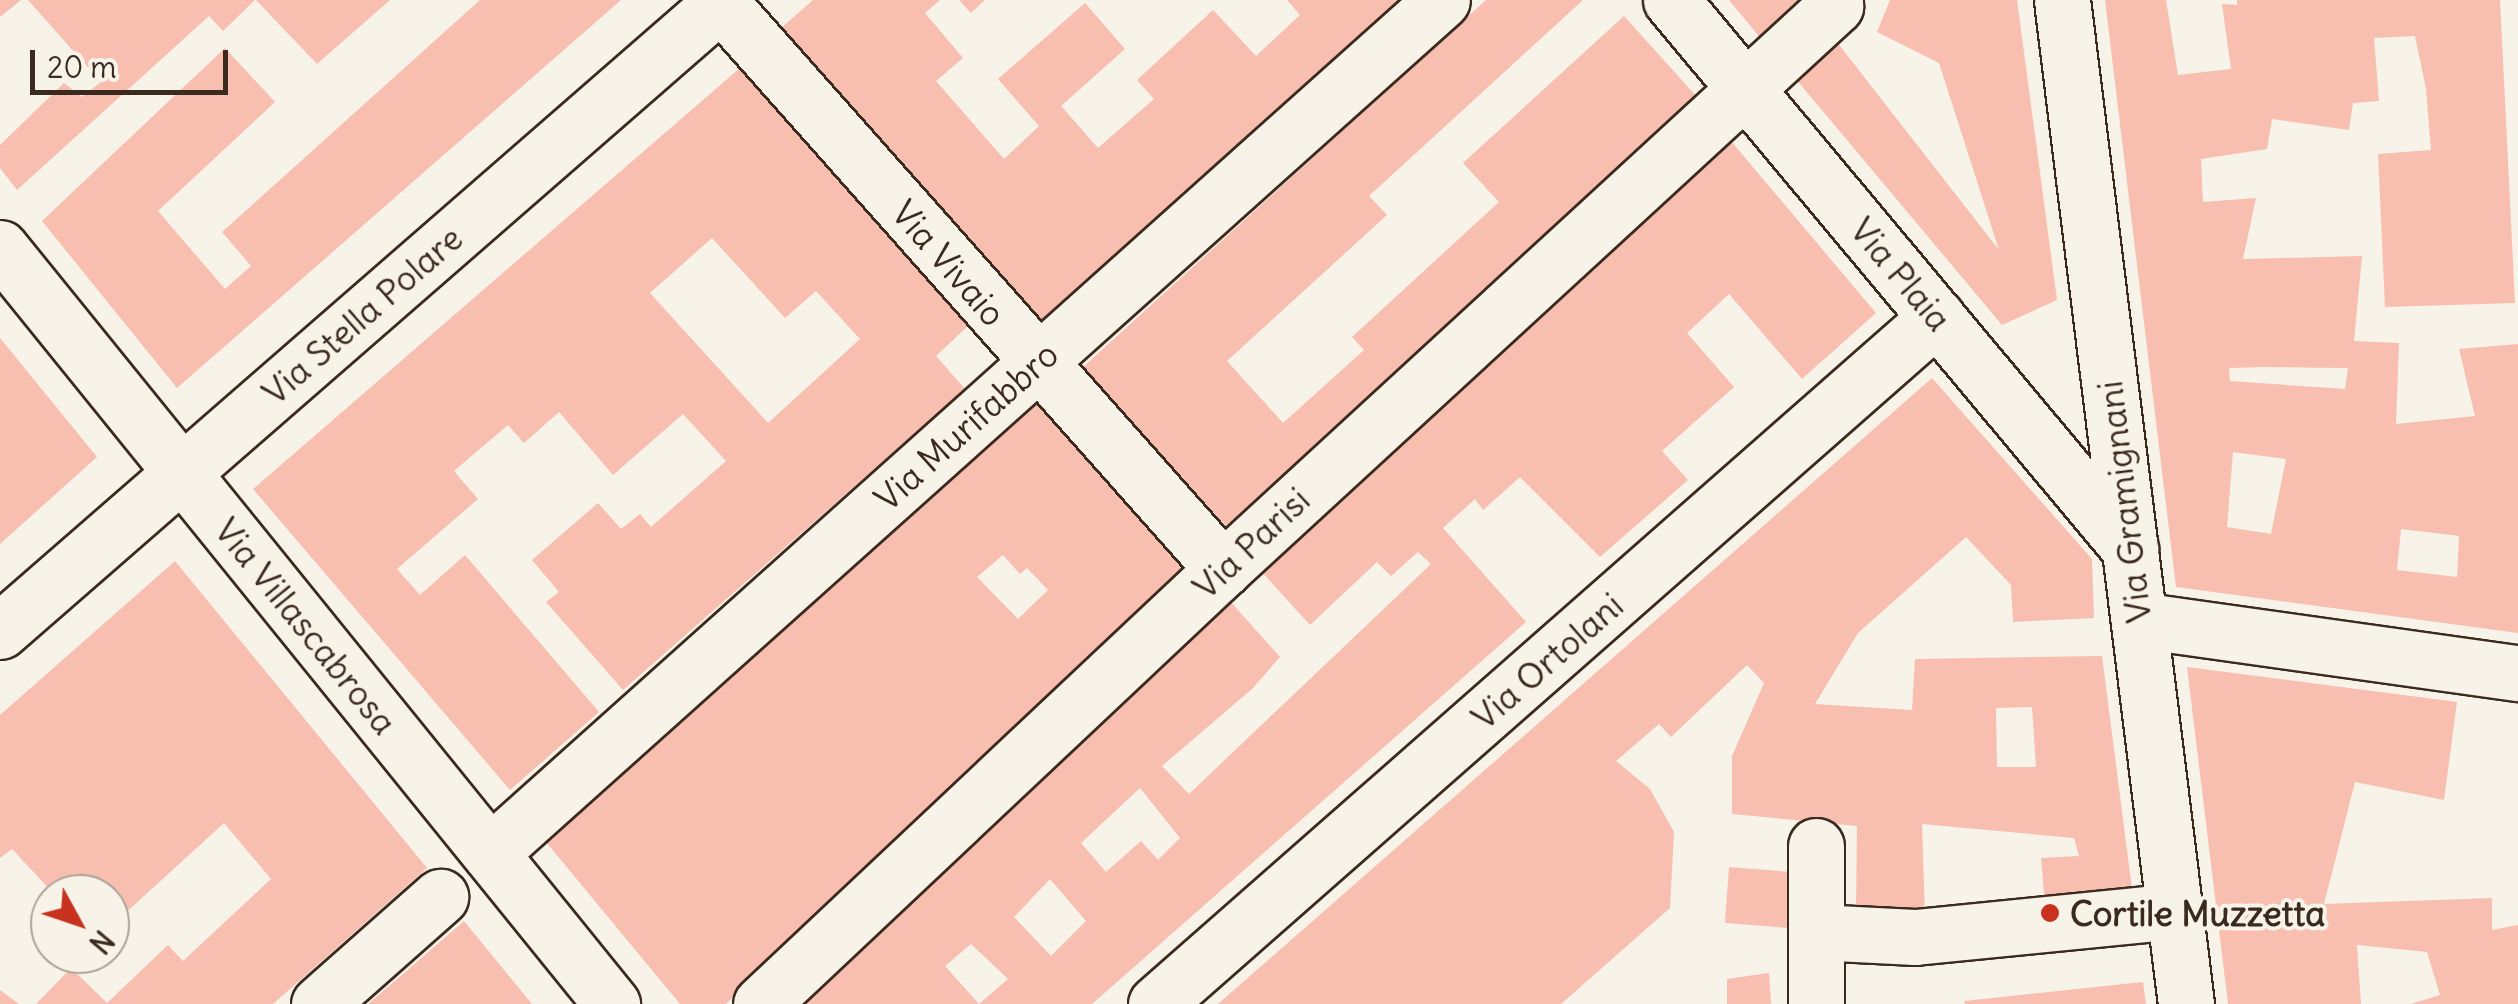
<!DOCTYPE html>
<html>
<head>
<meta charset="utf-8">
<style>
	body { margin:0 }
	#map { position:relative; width:2518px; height:1004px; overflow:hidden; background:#f7f3e8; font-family:Delius,sans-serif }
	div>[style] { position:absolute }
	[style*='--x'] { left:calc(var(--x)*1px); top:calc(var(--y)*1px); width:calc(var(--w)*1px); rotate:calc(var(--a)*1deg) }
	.building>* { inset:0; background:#f8beb0 }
	.roads { filter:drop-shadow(2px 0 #3b2a1e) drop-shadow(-2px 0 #3b2a1e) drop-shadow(0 2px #3b2a1e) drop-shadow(0 -2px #3b2a1e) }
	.street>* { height:55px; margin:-27.5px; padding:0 27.5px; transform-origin:27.5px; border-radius:27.5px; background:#f7f3e8 }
	.dots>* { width:28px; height:28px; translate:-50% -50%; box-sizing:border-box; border:5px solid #f7f3e8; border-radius:50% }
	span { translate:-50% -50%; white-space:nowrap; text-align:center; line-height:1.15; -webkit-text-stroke:8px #f7f3e8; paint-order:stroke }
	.street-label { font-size:35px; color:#3b2a1e }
	.poi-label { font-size:35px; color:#3b2a1e; font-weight:700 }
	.left { translate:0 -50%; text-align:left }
	.north { position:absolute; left:30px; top:874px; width:100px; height:100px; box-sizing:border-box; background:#f7f3e8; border:2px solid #aca397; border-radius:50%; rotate:130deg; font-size:28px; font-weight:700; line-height:40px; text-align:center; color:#3b2a1e }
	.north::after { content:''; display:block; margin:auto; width:35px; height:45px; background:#c8321e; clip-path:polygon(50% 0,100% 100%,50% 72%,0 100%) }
	.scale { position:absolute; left:30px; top:50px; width:198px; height:45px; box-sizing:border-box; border:5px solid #3b2a1e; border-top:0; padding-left:12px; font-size:30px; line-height:35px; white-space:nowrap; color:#3b2a1e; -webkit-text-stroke:8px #f7f3e8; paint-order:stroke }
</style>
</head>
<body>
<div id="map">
	<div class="building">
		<i style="clip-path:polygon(0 0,21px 0,0 17px)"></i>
		<i style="clip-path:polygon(28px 0,255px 0,223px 31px,209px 16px,17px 190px,0 168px,0 145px,64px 83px,82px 97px,101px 82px)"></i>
		<i style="clip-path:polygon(256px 0,390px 0,317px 64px)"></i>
		<i style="clip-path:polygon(480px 0,621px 0,177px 388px,42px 221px,225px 48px,275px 102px,158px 211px,225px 289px,251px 266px,222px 232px)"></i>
		<i style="clip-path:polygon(813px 0,940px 0,925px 13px,963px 58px,936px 81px,1004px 159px,1039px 126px,998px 79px,1085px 3px,1125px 49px,1061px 106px,1098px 148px,1154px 99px,1137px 80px,1213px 10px,1256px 56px,1300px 15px,1287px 0,1404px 0,1039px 323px,781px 28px)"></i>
		<i style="clip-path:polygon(959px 0,985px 0,971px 13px)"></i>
		<i style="clip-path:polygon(1486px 0,1583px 0,1369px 196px,1387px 215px,1227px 361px,1283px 423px,1364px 350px,1352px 337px,1499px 202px,1463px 163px,1624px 16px,1698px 98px,1228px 528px,1082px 368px)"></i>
		<i style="clip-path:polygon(1729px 0,1809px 0,1762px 40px)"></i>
		<i style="clip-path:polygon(1890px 0,2017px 0,2057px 300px,2002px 325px,1790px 72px,1833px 37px,1999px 250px,1939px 63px,1877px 32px)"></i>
		<i style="clip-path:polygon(evenodd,2105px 0,2166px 0,2178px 75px,2231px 69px,2222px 4px,2237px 5px,2237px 0,2500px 0,2515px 303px,2385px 307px,2378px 154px,2431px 150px,2426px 89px,2415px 36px,2374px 38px,2379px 101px,2353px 103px,2349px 130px,2272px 119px,2267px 149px,2201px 159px,2203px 202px,2256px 198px,2243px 259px,2362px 256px,2354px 341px,2399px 343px,2396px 424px,2475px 416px,2459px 349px,2518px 344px,2518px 633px,2176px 587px,2105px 0,2264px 367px,2348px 368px,2345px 389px,2230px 381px,2229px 368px,2264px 367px,2105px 0,2233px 452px,2286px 459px,2271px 534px,2227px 527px,2233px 452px,2105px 0,2401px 529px,2459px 536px,2457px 577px,2397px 570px,2401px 529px)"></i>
		<i style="clip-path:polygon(evenodd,740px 68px,969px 325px,936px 356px,965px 389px,623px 690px,546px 602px,559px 592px,532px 560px,598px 503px,621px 529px,640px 514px,651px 527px,726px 461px,683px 414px,613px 475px,559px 412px,524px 443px,508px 425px,454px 471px,478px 499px,397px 569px,420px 595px,465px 555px,599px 712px,510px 790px,253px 489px,740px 68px,712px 238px,785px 318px,816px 291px,860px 339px,768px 423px,650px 293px,712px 238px)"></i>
		<i style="clip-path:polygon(evenodd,1725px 134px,1876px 313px,1802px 379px,1729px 294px,1687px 333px,1734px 387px,1662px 451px,1688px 480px,1600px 557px,1520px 477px,1483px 510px,1475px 499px,1443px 528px,1526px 622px,1092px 1004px,795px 1004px,1228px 599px,1280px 657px,1252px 689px,1162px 766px,1189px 794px,1431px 564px,1418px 552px,1391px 576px,1377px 562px,1310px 625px,1259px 569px,1725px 134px,1140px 788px,1180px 838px,1158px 860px,1141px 841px,1106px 872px,1081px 843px,1140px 788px,1725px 134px,1050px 879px,1086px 921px,1051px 956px,1014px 917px,1050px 879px,1725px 134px,971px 944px,1008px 979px,979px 1004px,945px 966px,971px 944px)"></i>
		<i style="clip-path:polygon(0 338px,97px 457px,0 544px)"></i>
		<i style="clip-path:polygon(evenodd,1932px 378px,2092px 559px,2094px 618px,2013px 622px,2011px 585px,1966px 537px,1858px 633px,1815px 704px,1912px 710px,1915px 659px,2102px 656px,2133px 897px,2045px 905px,2041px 858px,2079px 856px,2074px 838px,1922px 824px,1925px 915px,1856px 910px,1857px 826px,1732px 814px,1732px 756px,1764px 683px,1747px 665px,1671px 737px,1659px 724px,1616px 761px,1650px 789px,1674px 832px,1670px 908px,1561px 1004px,1218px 1004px,1932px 378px,2032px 707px,2036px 767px,1997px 767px,1996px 708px,2032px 707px)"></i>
		<i style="clip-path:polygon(evenodd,1036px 403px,1186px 568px,726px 1004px,680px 1004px,546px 842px,1036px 403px,1003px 555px,1020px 574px,1027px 568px,1048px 590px,1018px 619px,977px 577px,1003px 555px)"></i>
		<i style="clip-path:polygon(175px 561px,427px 868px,273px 1004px,36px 1004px,71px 968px,107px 1003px,168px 945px,183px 961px,271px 879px,224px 823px,110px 927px,110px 894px,54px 894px,12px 849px,0 858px,0 715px)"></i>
		<i style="clip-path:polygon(2187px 667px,2457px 702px,2444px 800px,2355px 782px,2324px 904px,2492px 898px,2492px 930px,2518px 925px,2518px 1004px,2411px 1004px,2440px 995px,2427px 952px,2357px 945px,2361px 1004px,2228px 1004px)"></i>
		<i style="clip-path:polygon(1729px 867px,1792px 872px,1788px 928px,1725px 923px)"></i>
		<i style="clip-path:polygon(464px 921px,532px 1004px,368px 1004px,403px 974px)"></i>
		<i style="clip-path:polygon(1769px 973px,1771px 1004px,1727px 1004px,1727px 979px)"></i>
		<i style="clip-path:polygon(2143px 982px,2146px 1004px,1965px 1004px,1964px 1001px)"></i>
		<i style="clip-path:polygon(0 990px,19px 1004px,0 1004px)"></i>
	</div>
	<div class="roads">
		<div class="street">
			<i style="--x:718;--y:0;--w:761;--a:48.41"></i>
			<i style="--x:1671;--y:0;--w:716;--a:50.1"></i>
			<i style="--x:2062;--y:0;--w:1012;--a:82.96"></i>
			<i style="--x:0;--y:248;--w:973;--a:51.01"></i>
			<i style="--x:2139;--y:620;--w:383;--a:8"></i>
			<i style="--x:0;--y:631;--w:960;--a:-41.07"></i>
			<i style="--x:490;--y:853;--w:1278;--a:-41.86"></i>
			<i style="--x:1816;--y:932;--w:99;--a:2.9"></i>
			<i style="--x:1915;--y:937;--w:261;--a:-5.7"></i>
			<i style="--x:319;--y:1004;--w:162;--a:-41.5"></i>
			<i style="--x:761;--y:1004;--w:635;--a:-43.28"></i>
			<i style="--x:1223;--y:569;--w:832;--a:-42.61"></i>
			<i style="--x:1835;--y:6;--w:6;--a:-90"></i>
			<i style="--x:1156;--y:1004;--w:1040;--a:-41.34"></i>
			<i style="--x:1816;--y:1004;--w:158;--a:-90"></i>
		</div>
	</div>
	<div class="dots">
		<i style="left:2050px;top:913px;background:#c8321e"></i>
	</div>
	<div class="street-label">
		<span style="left:949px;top:263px;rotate:49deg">Via Vivaio</span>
		<span style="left:1901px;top:274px;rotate:50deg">Via Plaia</span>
		<span style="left:362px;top:315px;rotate:-41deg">Via Stella Polare</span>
		<span style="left:966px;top:426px;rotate:-42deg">Via Murifabbro</span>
		<span style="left:2124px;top:502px;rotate:-97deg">Via Gramignani</span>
		<span style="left:1251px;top:543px;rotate:-43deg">Via Parisi</span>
		<span style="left:306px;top:626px;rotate:51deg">Via Villascabrosa</span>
		<span style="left:1547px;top:661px;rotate:-41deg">Via Ortolani</span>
	</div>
	<div class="poi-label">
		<span class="left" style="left:2070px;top:913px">Cortile Muzzetta</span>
	</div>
	<div class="north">N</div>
	<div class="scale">20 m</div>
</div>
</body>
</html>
